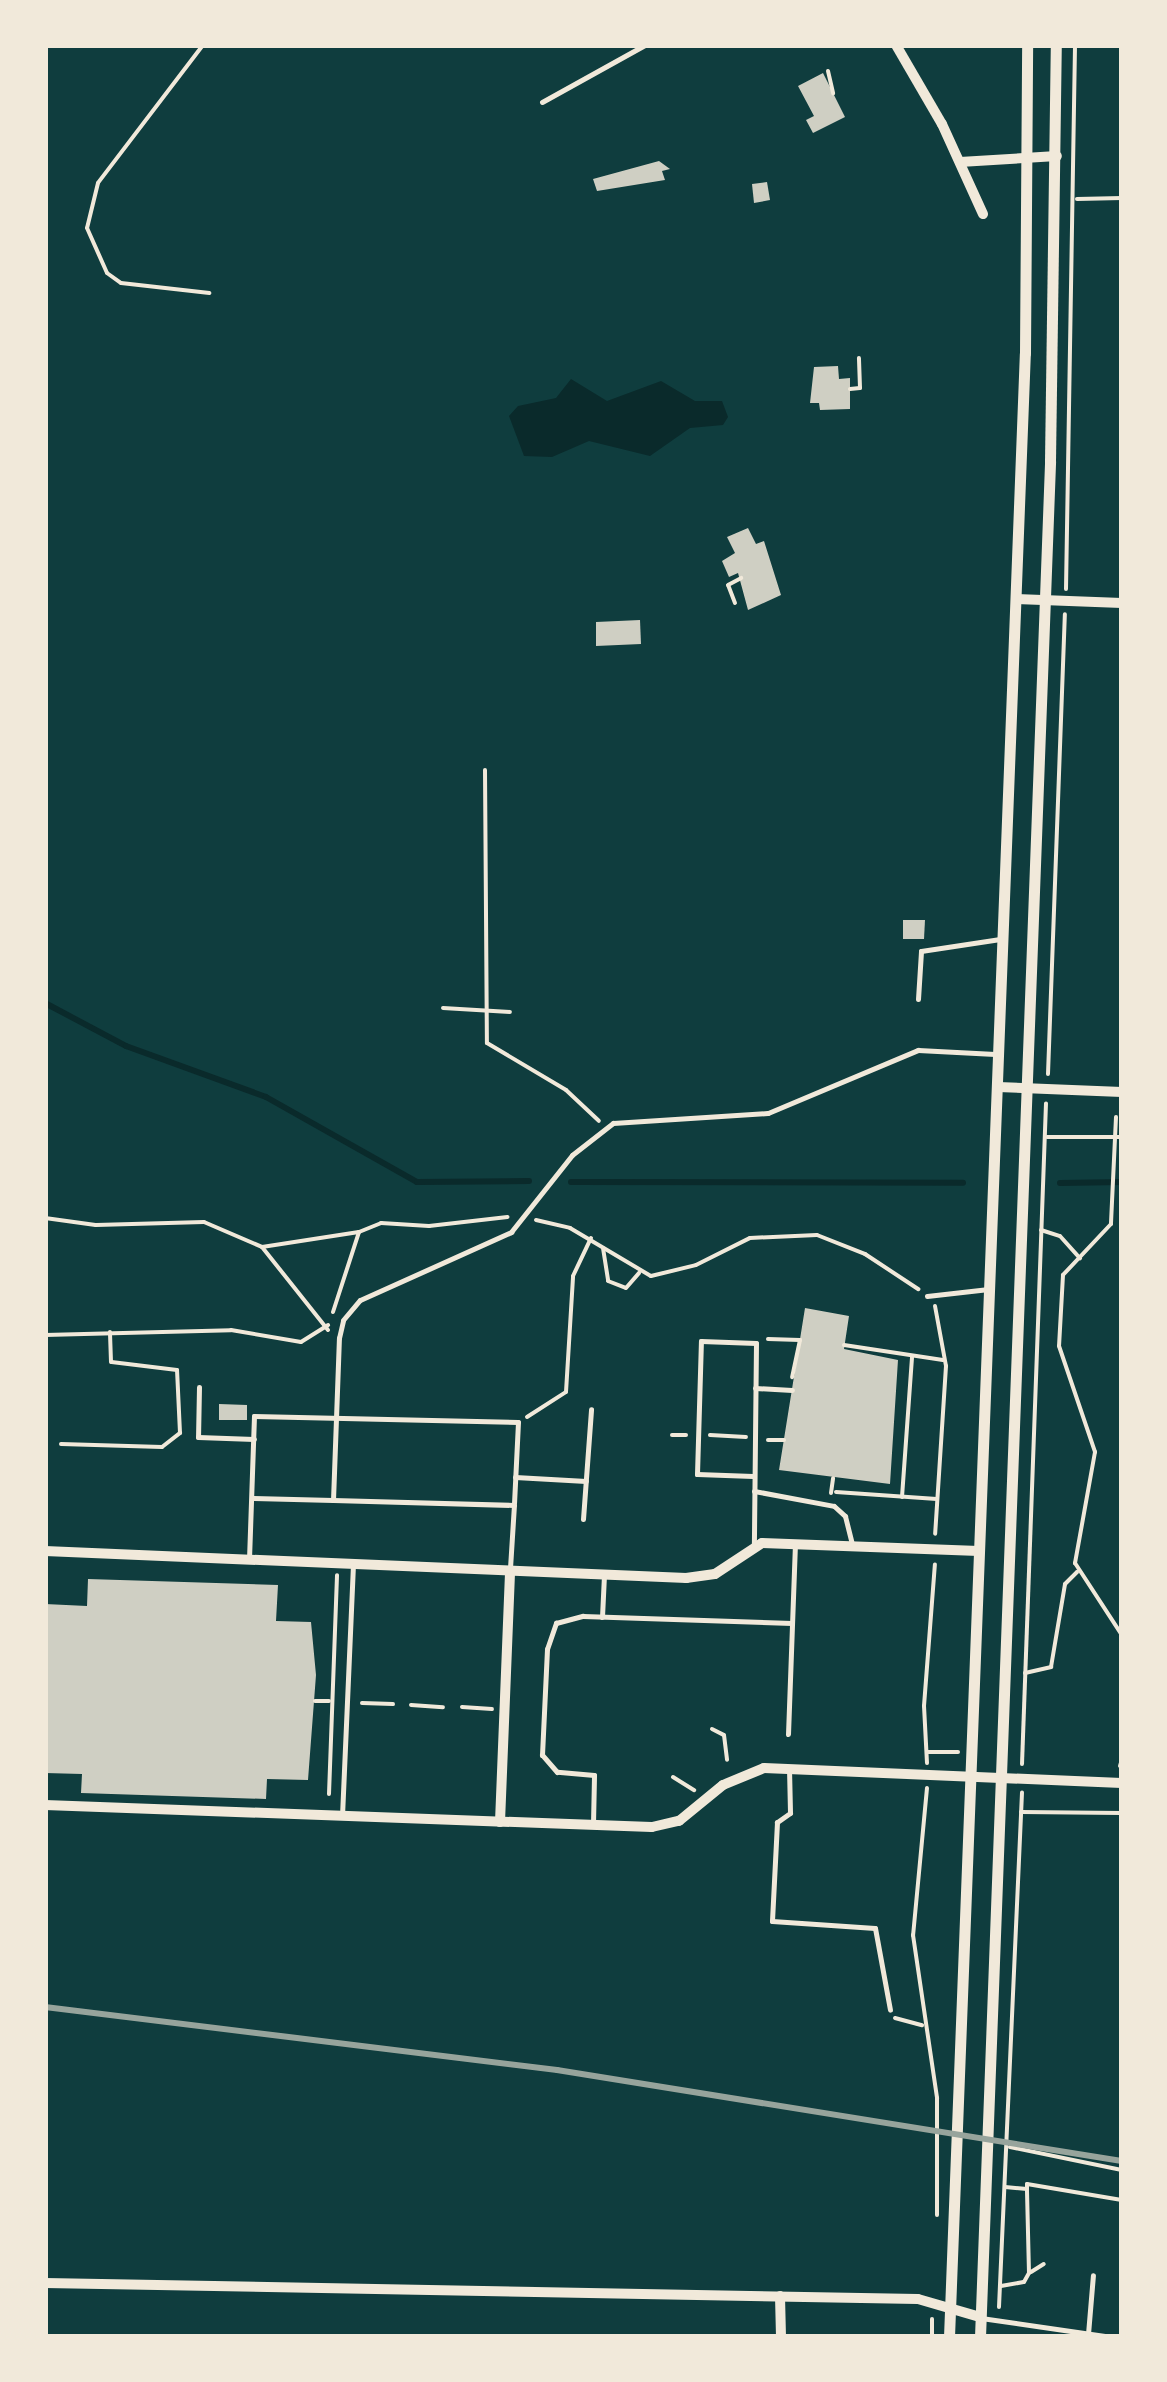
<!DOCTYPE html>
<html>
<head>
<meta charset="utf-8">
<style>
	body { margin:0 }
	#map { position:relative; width:1167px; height:2382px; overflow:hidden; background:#0f3d3e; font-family:Spectral,serif }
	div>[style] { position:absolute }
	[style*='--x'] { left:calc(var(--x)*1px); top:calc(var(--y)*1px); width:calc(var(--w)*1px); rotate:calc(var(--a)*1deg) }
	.water>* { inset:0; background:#0a2a2b }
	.stream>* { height:6px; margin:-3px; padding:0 3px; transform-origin:3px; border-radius:3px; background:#0a2a2b }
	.building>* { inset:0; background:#cfcfc3 }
	.path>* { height:4px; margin:-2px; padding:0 2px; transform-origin:2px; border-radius:2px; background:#f1e9da }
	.service>* { height:5px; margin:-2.5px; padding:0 2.5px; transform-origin:2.5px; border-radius:2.5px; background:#f1e9da }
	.minor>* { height:10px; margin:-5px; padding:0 5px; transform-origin:5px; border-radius:5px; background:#f1e9da }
	.tertiary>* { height:11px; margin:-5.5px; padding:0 5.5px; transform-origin:5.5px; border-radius:5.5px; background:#f1e9da }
	.rail>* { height:6px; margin:-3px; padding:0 3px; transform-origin:3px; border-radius:3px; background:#97a49c }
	span { translate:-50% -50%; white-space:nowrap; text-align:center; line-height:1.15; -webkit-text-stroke:10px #f1e9da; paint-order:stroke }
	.frame { position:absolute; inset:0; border:48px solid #f1e9da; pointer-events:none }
</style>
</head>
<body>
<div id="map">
	<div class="water">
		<i style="clip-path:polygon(571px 379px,607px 401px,661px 381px,695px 401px,722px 401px,728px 417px,723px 425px,690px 428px,650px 456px,589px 441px,552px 457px,524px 456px,509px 416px,518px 406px,556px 398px)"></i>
	</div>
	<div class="stream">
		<i style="--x:45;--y:1003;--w:92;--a:28"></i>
		<i style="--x:126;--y:1046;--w:149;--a:20"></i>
		<i style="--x:266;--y:1097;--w:173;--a:29.4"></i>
		<i style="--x:417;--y:1182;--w:112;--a:-0.5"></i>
		<i style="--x:571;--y:1182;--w:392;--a:0.1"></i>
		<i style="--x:1060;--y:1183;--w:62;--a:-0.9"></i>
	</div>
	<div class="building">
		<i style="clip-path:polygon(823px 73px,845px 117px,813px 133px,806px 120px,814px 116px,798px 86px)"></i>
		<i style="clip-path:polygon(659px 161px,670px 169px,662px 171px,665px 180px,597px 191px,593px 179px)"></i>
		<i style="clip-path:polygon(767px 182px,770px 200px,754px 203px,752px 184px)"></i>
		<i style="clip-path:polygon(838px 366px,839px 379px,850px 378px,850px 409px,820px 410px,819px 403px,810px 403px,814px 367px)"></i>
		<i style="clip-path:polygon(748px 528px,756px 544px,764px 541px,781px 595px,748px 610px,738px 573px,729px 577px,722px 561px,735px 553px,727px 537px)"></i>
		<i style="clip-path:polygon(640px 620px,641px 644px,596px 646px,596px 622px)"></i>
		<i style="clip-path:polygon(903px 920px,925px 920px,924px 939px,903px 939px)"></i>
		<i style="clip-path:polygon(805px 1308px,849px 1316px,844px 1349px,898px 1360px,890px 1484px,779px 1470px)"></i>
		<i style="clip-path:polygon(219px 1404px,247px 1405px,247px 1420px,219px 1420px)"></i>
		<i style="clip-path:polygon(88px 1579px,278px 1585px,276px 1621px,311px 1622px,316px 1675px,308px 1780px,267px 1779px,266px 1799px,81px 1793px,82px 1774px,45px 1773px,45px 1604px,87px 1606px)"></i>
	</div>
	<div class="path">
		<i style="--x:203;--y:45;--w:173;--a:127.3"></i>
		<i style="--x:98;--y:183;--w:46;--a:103.7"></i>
		<i style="--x:87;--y:228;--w:49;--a:66"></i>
		<i style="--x:107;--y:273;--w:17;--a:36"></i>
		<i style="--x:121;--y:283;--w:89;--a:6.5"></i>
		<i style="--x:828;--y:71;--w:23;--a:77"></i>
		<i style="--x:1077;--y:199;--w:45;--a:-1.3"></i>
		<i style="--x:850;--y:389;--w:10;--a:-6"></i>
		<i style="--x:860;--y:388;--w:30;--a:-92"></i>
		<i style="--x:1066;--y:589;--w:544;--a:-89.05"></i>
		<i style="--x:735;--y:603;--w:19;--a:-111"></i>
		<i style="--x:728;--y:585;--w:15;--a:-28"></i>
		<i style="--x:485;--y:770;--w:273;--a:89.6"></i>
		<i style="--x:487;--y:1043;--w:92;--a:30.7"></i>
		<i style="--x:566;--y:1090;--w:45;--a:43.2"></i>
		<i style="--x:443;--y:1008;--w:67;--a:3.4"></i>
		<i style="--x:1048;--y:1074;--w:460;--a:-87.9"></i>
		<i style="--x:1116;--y:1117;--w:107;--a:92.7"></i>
		<i style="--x:1111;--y:1224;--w:70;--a:133.3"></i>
		<i style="--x:1063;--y:1275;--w:71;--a:93.2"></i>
		<i style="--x:1059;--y:1346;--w:112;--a:71.2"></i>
		<i style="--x:1095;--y:1452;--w:113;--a:100.2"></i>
		<i style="--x:1075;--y:1563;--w:86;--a:56.9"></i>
		<i style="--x:1047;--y:1137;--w:75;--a:0"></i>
		<i style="--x:45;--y:1218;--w:51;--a:7.8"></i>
		<i style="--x:96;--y:1225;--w:108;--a:-1.6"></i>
		<i style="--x:204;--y:1222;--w:63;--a:23.3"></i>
		<i style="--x:262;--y:1247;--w:98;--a:-8.8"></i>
		<i style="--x:536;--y:1220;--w:35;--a:13"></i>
		<i style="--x:570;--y:1228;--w:94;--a:30.7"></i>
		<i style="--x:651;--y:1276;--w:46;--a:-13.7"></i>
		<i style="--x:696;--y:1265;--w:60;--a:-26.6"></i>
		<i style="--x:750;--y:1238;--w:67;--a:-2.6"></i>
		<i style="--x:817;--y:1235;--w:52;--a:21.6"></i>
		<i style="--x:865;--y:1254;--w:64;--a:33.4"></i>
		<i style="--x:1041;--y:1230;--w:20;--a:18"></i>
		<i style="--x:1060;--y:1236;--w:30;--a:48"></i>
		<i style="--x:262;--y:1247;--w:106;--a:51.5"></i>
		<i style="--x:603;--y:1248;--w:33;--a:81"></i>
		<i style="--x:608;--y:1281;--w:19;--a:21"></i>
		<i style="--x:626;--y:1288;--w:20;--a:-49"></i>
		<i style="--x:935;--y:1306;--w:61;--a:79.6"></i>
		<i style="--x:946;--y:1366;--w:168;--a:93.7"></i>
		<i style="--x:333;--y:1312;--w:84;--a:-72"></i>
		<i style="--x:359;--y:1232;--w:24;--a:-22"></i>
		<i style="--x:381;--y:1223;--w:48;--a:3.6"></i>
		<i style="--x:429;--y:1226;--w:79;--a:-6.6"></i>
		<i style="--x:45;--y:1335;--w:186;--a:-1.5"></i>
		<i style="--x:231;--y:1330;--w:71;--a:9.7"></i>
		<i style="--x:301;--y:1342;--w:32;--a:-32"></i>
		<i style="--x:768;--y:1339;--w:32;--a:2"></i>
		<i style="--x:800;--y:1340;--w:38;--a:102"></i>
		<i style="--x:844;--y:1345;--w:100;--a:8.6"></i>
		<i style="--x:527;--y:1417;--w:46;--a:-32.7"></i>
		<i style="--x:566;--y:1392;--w:116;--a:-86.5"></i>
		<i style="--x:573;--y:1276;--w:42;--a:-64.7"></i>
		<i style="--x:672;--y:1435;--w:14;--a:0"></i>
		<i style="--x:710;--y:1435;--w:36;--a:3"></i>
		<i style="--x:768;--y:1440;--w:16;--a:0"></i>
		<i style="--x:61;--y:1444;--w:101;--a:1.7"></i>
		<i style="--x:162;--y:1447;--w:23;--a:-38"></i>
		<i style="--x:180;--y:1433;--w:63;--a:-92.7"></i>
		<i style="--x:177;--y:1370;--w:66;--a:-173.1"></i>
		<i style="--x:111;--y:1362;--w:30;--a:-92"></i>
		<i style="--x:836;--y:1492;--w:101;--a:4"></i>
		<i style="--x:831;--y:1493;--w:15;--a:-82"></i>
		<i style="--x:902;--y:1497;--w:140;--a:-85.9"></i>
		<i style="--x:1025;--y:1673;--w:27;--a:-13"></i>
		<i style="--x:1051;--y:1667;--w:84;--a:-80.4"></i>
		<i style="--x:1065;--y:1584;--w:17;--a:-45"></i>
		<i style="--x:315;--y:1701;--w:14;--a:0"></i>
		<i style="--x:362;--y:1703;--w:31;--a:2"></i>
		<i style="--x:411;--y:1705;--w:32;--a:4"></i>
		<i style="--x:462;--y:1707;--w:30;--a:4"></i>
		<i style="--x:712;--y:1729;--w:13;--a:27"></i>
		<i style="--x:724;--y:1735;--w:25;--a:83"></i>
		<i style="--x:928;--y:1752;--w:30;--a:0"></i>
		<i style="--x:927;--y:1763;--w:57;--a:-93"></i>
		<i style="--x:924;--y:1706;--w:142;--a:-85.6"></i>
		<i style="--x:1022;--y:1764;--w:661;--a:-87.92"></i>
		<i style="--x:1120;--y:1766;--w:7;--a:-74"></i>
		<i style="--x:673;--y:1777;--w:25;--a:32"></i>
		<i style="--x:927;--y:1788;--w:148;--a:95.4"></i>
		<i style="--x:913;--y:1935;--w:165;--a:81.6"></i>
		<i style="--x:937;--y:2098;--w:117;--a:90"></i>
		<i style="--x:329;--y:1794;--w:219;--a:-87.9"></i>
		<i style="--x:1021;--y:1812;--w:101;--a:0.6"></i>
		<i style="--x:895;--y:2018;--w:28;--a:15"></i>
		<i style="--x:1010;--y:2147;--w:114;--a:11.6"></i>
		<i style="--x:1027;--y:2189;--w:5;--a:-90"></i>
		<i style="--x:1027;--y:2184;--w:96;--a:9.6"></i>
		<i style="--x:1031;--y:2272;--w:15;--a:-32"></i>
		<i style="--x:1001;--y:2286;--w:23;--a:-10"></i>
		<i style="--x:1024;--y:2282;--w:10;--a:-61"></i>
		<i style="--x:1029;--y:2273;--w:84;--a:-91.4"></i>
		<i style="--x:1027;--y:2189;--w:22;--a:-175"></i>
		<i style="--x:999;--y:2307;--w:515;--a:-87.44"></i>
		<i style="--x:932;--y:2337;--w:18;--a:-90"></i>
	</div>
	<div class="service">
		<i style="--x:542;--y:102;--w:118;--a:-29"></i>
		<i style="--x:918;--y:999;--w:48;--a:-86.4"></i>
		<i style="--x:921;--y:951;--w:80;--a:-8.6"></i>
		<i style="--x:927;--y:1296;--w:62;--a:-6.4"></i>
		<i style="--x:199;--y:1387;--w:50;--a:91.1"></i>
		<i style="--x:198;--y:1437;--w:56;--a:2"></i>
		<i style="--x:755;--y:1388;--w:37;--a:3"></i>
		<i style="--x:753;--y:1476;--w:56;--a:-178"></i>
		<i style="--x:697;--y:1474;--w:133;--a:-88.3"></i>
		<i style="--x:701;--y:1341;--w:55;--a:2.1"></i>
		<i style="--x:756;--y:1343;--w:203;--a:90.6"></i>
		<i style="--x:515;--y:1477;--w:71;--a:3.2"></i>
		<i style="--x:754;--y:1491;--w:81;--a:10.6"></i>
		<i style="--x:834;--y:1506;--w:15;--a:42"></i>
		<i style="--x:845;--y:1516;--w:30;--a:76"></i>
		<i style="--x:252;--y:1498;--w:81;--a:1.4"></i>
		<i style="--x:583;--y:1519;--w:110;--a:-85.8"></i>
		<i style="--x:249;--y:1559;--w:143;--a:-88"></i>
		<i style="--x:254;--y:1416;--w:264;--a:1.3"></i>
		<i style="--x:518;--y:1422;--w:81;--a:92.8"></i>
		<i style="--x:510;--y:1568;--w:63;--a:-86.4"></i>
		<i style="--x:514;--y:1505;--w:181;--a:-178.4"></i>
		<i style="--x:333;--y:1500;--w:162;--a:-87.9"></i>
		<i style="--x:339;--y:1338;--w:18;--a:-77"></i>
		<i style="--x:343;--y:1320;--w:26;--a:-50"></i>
		<i style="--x:360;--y:1300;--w:166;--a:-24.2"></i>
		<i style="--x:511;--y:1232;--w:98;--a:-51.6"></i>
		<i style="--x:572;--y:1155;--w:52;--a:-38"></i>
		<i style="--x:613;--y:1123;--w:155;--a:-3.7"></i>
		<i style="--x:768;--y:1113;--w:163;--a:-22.8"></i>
		<i style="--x:918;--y:1050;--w:77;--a:3"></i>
		<i style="--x:602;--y:1617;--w:42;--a:-87.3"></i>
		<i style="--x:788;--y:1734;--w:191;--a:-87.9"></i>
		<i style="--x:789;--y:1768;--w:45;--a:88.7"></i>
		<i style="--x:790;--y:1813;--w:16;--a:145"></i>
		<i style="--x:777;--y:1822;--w:99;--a:92.9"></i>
		<i style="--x:772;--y:1921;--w:103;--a:3.9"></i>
		<i style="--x:875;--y:1928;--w:83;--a:79.6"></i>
		<i style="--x:342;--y:1816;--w:251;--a:-87.5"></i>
		<i style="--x:593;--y:1824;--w:49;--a:-88.8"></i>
		<i style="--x:594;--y:1775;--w:37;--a:-175"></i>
		<i style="--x:557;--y:1772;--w:23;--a:-131"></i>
		<i style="--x:542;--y:1755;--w:106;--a:-87.3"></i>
		<i style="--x:547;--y:1649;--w:28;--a:-71"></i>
		<i style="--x:556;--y:1623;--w:28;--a:-15"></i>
		<i style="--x:583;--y:1616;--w:209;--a:1.9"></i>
		<i style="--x:981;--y:2318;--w:132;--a:8.3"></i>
		<i style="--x:1088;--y:2334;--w:59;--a:-85.2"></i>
	</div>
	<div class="minor">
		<i style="--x:896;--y:45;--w:91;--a:59.8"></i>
		<i style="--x:942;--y:124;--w:99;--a:65.5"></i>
		<i style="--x:960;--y:162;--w:97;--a:-3.5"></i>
		<i style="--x:1016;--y:599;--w:106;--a:2.2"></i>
		<i style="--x:998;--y:1087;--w:124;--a:2.3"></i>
		<i style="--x:45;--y:1551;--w:642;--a:2.41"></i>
		<i style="--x:686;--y:1578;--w:29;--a:-8"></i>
		<i style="--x:715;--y:1574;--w:56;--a:-33.4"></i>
		<i style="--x:762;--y:1543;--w:217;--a:2.1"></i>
		<i style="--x:45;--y:1805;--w:607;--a:2.08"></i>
		<i style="--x:652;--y:1827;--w:28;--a:-13"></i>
		<i style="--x:679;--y:1821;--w:57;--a:-39.3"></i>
		<i style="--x:723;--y:1785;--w:44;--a:-22.5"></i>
		<i style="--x:764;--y:1768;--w:358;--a:2.4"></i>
		<i style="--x:500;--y:1822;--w:251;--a:-87.7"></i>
		<i style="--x:45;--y:2283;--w:873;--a:1.05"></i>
		<i style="--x:918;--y:2299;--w:65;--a:16.2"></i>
		<i style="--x:780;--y:2296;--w:41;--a:88.6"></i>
	</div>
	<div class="tertiary">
		<i style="--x:949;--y:2337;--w:1985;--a:-87.81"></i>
		<i style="--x:1025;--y:353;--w:308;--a:-89.6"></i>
		<i style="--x:980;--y:2337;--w:1877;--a:-87.86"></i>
		<i style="--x:1050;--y:461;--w:416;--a:-89.2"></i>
	</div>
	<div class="rail">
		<i style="--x:45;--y:2007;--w:516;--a:7.01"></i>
		<i style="--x:557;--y:2070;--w:572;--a:9.15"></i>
	</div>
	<div class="frame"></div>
</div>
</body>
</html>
